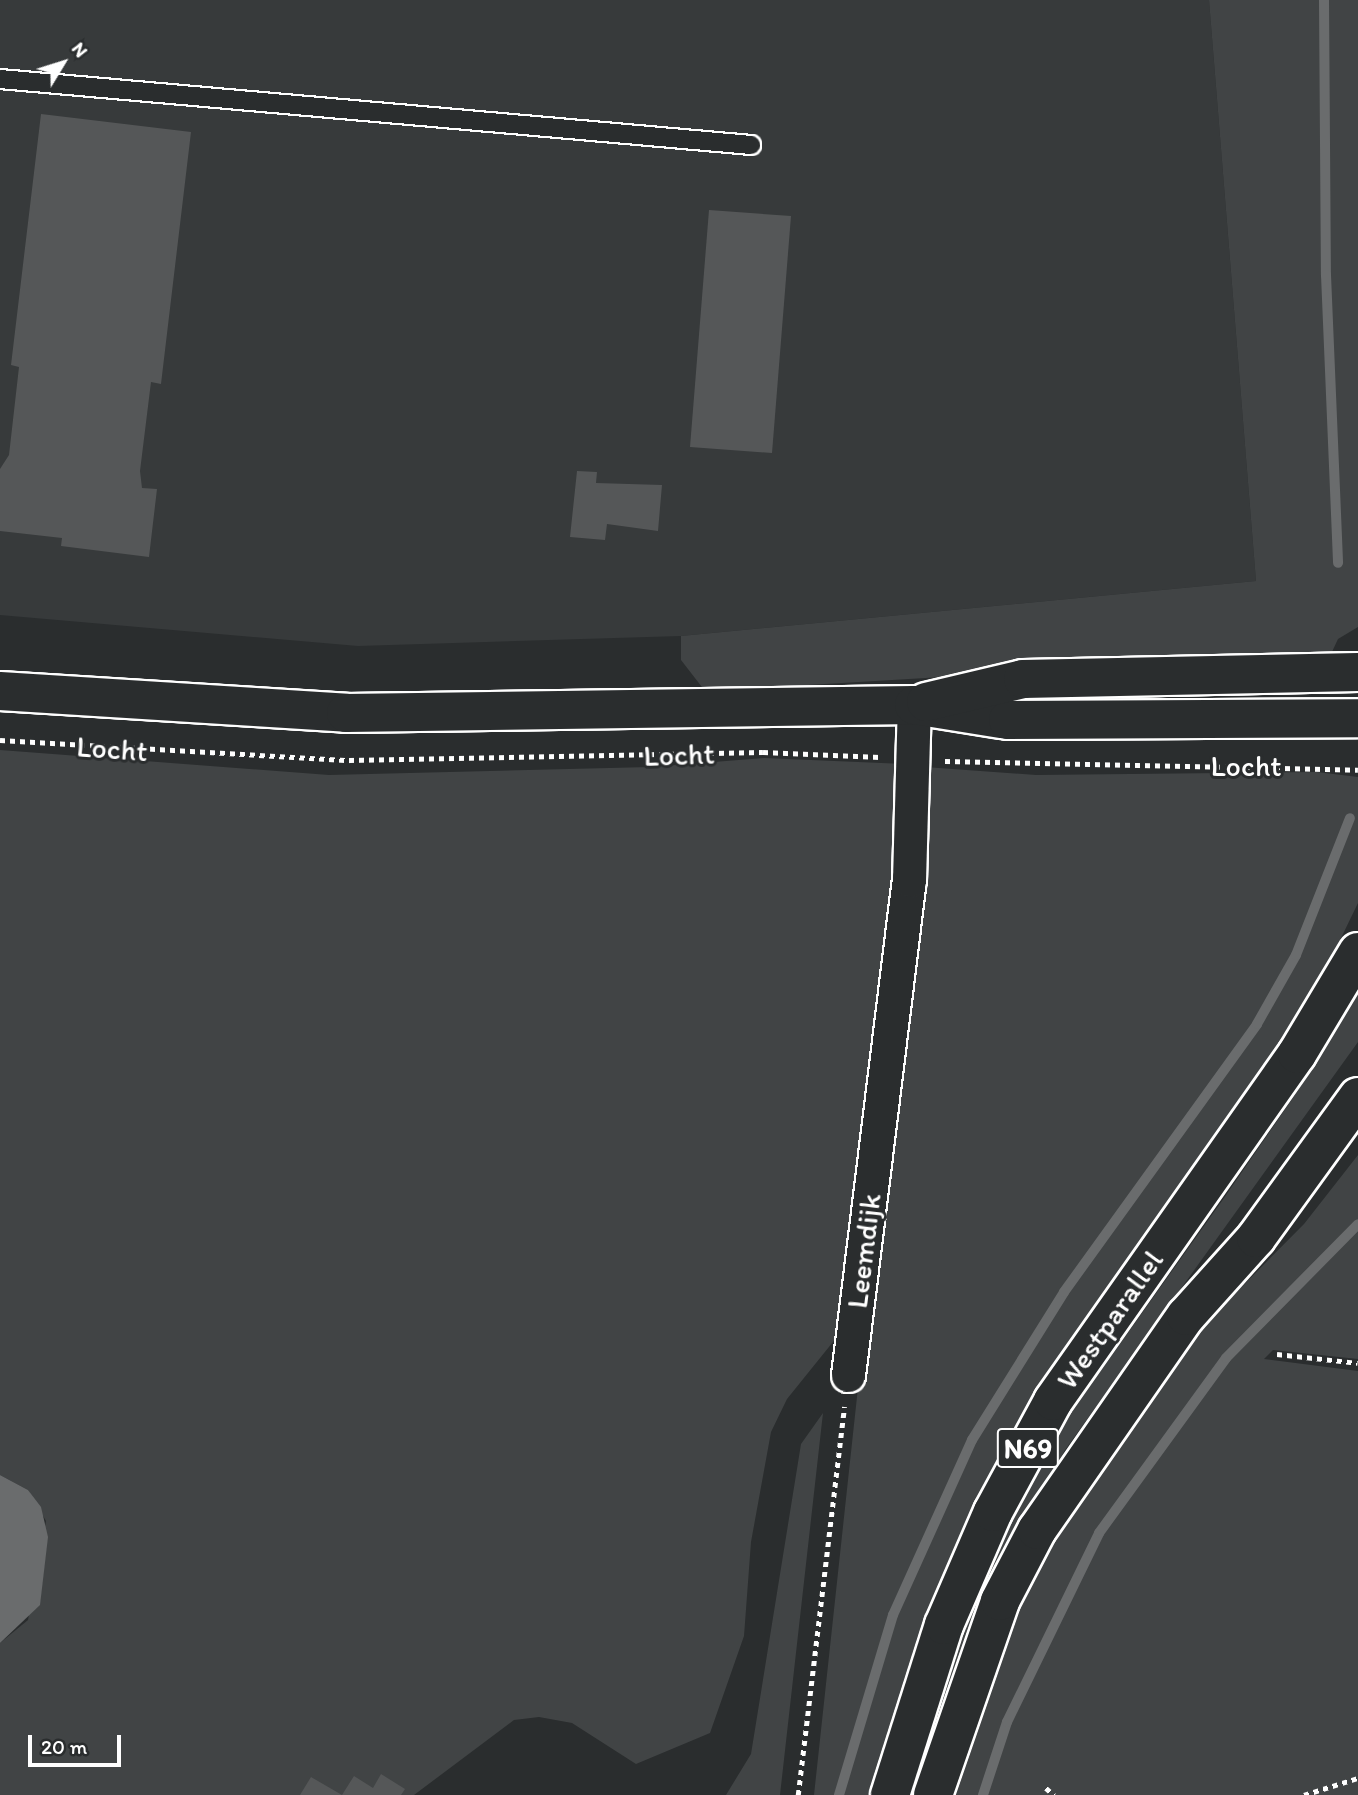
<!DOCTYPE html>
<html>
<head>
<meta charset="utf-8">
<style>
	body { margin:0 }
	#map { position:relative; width:1358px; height:1795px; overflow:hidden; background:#2a2d2e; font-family:Itim,sans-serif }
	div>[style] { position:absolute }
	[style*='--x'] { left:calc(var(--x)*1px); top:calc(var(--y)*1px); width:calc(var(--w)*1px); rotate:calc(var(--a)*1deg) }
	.built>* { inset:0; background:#373a3b }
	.green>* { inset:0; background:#414445 }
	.water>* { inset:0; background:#6a6c6d }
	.stream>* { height:10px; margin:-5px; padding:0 5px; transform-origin:5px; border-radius:5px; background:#6a6c6d }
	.building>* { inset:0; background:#555758 }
	.path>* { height:4.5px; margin-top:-2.25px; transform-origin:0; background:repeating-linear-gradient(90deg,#fff 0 5px,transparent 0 10px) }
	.roads { filter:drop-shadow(2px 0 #fff) drop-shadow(-2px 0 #fff) drop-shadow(0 2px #fff) drop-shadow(0 -2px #fff) }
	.lane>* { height:18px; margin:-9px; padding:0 9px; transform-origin:9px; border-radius:9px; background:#2a2d2e }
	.street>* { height:33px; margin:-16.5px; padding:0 16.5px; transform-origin:16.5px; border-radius:16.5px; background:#2a2d2e }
	.secondary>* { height:38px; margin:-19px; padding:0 19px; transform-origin:19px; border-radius:19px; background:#2a2d2e }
	.primary>* { height:38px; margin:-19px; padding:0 19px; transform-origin:19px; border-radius:19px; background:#2a2d2e }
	span { translate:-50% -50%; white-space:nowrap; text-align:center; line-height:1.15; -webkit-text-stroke:6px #2a2d2e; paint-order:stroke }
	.shield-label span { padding:2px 5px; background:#2a2d2e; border:2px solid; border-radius:5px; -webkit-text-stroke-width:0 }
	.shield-label { font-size:28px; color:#fff; font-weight:700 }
	.street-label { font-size:30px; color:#fff }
	.north { position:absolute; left:28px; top:28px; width:70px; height:70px; -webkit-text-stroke:5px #2a2d2e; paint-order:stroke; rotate:52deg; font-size:19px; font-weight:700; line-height:28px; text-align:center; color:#fff }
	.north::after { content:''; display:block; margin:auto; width:24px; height:32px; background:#fff; clip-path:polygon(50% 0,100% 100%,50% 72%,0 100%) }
	.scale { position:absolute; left:28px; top:1735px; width:93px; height:32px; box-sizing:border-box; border:4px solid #fff; border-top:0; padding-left:9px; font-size:21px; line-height:24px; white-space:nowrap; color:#fff; -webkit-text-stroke:5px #2a2d2e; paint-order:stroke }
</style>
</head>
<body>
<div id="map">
	<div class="built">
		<i style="clip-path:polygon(0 0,1209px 0,1256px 581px,681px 636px,358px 646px,0 615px)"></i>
	</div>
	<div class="green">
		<i style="clip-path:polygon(1209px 0,1358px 0,1358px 627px,1338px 639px,1331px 654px,705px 691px,681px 660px,681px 636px,1256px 581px)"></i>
		<i style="clip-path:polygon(0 750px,329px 775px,650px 767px,764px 758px,905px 764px,841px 1332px,787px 1399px,771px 1432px,751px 1542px,744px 1636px,710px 1733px,636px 1764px,572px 1723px,539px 1717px,514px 1720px,414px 1795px,0 1795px,0 1643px,28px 1620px,46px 1521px,28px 1490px,0 1475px)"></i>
		<i style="clip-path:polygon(925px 767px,1036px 775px,1317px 772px,1358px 777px,1358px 903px,1297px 1029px,1114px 1294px,882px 1795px,814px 1795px)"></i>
		<i style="clip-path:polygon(1358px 986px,1358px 1042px,1065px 1450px,1028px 1513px,921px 1795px,899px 1795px,953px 1626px,1067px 1401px,1100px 1372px,1224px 1198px,1299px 1089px)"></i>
		<i style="clip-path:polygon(1358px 1155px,1358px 1359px,1273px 1350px,1264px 1359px,1358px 1371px,1358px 1795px,941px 1795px,967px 1716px,1041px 1557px,1190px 1339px,1304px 1224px)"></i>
		<i style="clip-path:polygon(823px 1413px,780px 1795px,726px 1795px,751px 1754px,801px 1444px)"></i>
	</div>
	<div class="water">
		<i style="clip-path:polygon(0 1475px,28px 1490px,41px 1507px,48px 1537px,40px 1605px,0 1643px)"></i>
	</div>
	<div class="stream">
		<i style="--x:1324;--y:0;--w:275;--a:89.6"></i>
		<i style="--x:1326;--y:275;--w:288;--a:87.6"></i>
		<i style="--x:839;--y:1795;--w:188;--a:-73.3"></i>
		<i style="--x:893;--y:1615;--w:192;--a:-65.7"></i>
		<i style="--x:972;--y:1440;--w:174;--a:-58.1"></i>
		<i style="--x:1064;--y:1292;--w:330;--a:-54.2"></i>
		<i style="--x:1257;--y:1024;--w:79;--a:-60.5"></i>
		<i style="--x:1296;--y:955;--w:147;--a:-68.5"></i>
		<i style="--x:983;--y:1795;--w:77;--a:-71.8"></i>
		<i style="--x:1007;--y:1722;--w:210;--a:-64"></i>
		<i style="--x:1099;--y:1533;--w:216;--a:-54"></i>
		<i style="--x:1226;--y:1358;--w:188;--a:-45.4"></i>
	</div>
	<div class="building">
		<i style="clip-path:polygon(41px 114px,191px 132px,161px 384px,151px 382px,140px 471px,142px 488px,157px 489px,149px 557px,61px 546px,62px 538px,0 531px,0 469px,9px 455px,19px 367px,11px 365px)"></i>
		<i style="clip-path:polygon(709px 210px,791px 216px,772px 453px,690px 447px)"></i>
		<i style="clip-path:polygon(577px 471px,597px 472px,596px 483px,662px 485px,658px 531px,607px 524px,605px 540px,570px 537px)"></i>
		<i style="clip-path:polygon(381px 1774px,405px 1789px,401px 1795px,342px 1795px,354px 1776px,373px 1788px)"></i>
		<i style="clip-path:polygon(311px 1777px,342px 1795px,300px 1795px)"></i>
	</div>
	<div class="path">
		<i style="--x:0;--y:740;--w:350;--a:3.3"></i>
		<i style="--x:349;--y:760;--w:414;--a:-1.1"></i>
		<i style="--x:763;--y:752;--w:117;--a:2.4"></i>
		<i style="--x:945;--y:761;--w:413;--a:1.2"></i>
		<i style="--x:1277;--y:1354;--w:81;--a:6.3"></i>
		<i style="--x:1046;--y:1788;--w:11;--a:41"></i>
		<i style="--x:798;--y:1795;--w:391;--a:-83.2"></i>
		<i style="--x:1304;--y:1795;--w:57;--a:-17.5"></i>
	</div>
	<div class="roads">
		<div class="lane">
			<i style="--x:0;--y:79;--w:754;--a:5.02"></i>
		</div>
		<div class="street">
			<i style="--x:848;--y:1375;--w:499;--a:-83"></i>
			<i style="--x:909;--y:880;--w:175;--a:-88.4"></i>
		</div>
		<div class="secondary">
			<i style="--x:0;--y:691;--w:347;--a:3.6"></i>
			<i style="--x:346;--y:713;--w:568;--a:-0.81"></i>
			<i style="--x:914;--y:705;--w:95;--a:9.1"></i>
			<i style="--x:1008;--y:720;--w:350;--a:-0.3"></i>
			<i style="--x:926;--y:702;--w:100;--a:-13.3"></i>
			<i style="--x:1023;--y:679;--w:335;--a:-1.2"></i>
		</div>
		<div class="primary">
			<i style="--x:890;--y:1795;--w:178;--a:-72.4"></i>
			<i style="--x:944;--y:1625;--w:123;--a:-66.6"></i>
			<i style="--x:993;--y:1512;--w:126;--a:-61.6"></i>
			<i style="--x:1053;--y:1401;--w:424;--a:-54.9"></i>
			<i style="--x:1297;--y:1054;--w:119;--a:-59.1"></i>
			<i style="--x:933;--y:1795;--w:205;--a:-70.9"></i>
			<i style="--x:1000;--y:1601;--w:80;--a:-62.5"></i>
			<i style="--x:1037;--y:1530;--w:261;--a:-55.2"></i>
			<i style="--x:1186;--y:1316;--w:105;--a:-48.1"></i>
			<i style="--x:1256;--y:1238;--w:174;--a:-54.1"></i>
		</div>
	</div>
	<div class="shield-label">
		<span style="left:1028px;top:1448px">N69</span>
	</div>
	<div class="street-label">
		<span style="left:112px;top:749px;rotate:4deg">Locht</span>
		<span style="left:679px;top:755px;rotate:-2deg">Locht</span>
		<span style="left:1246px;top:766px">Locht</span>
		<span style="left:864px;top:1251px;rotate:-83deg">Leemdijk</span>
		<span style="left:1110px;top:1320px;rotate:-55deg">Westparallel</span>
	</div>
	<div class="north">N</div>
	<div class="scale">20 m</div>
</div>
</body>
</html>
